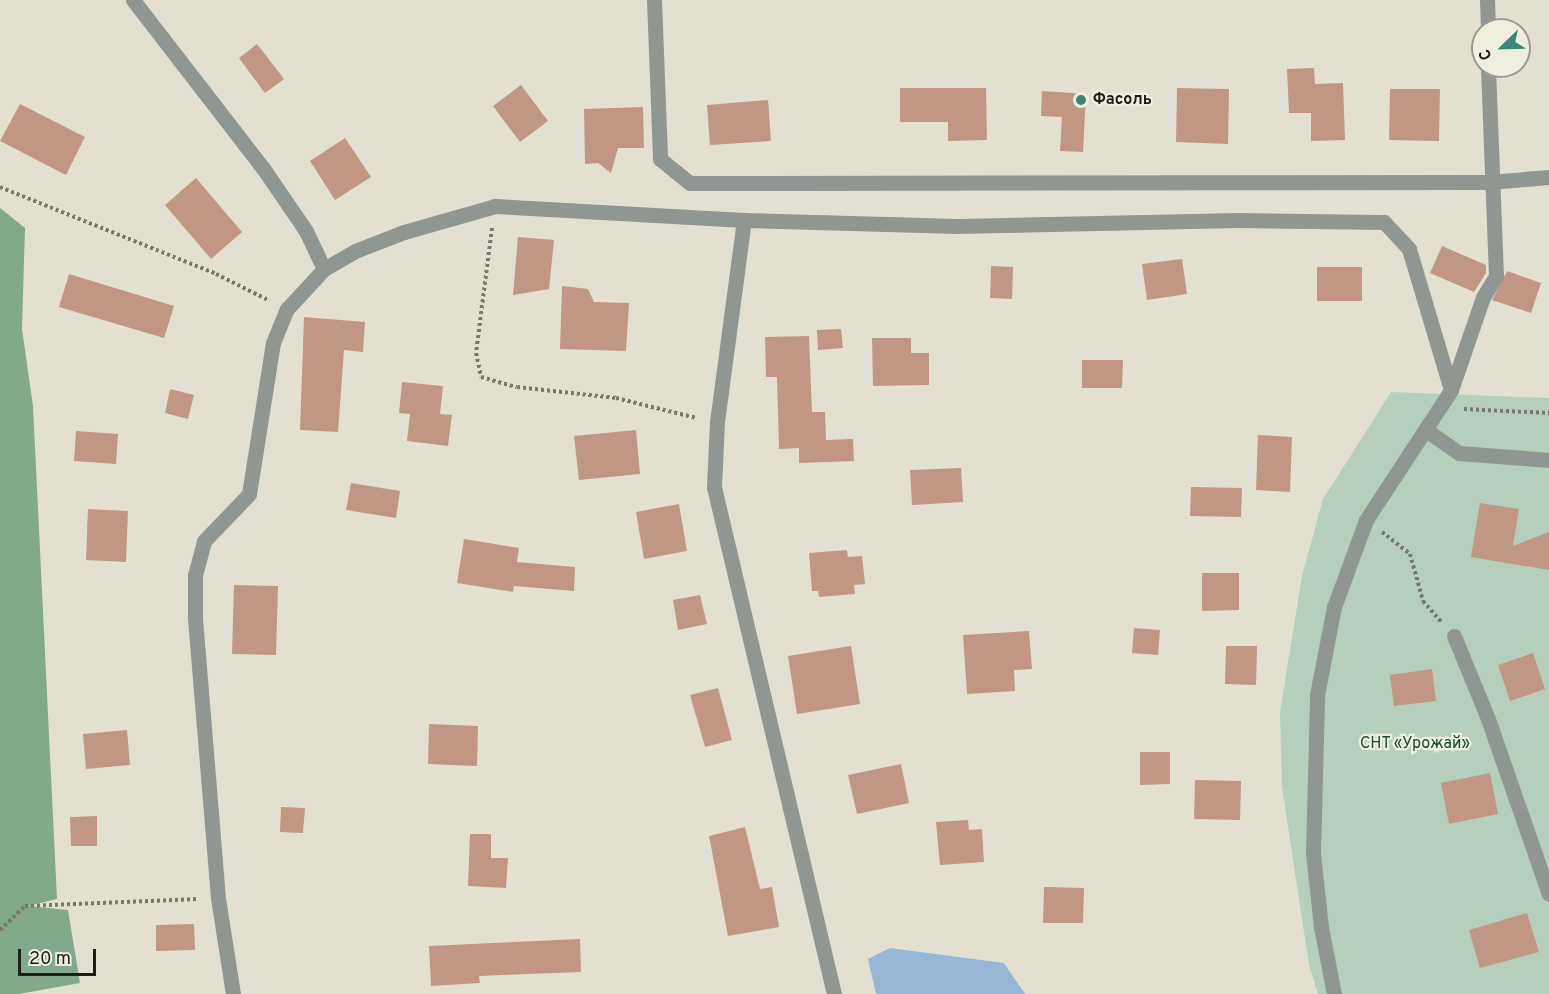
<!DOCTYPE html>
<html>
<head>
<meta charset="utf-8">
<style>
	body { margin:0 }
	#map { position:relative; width:1549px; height:994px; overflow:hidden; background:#e3e0d2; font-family:Overpass,sans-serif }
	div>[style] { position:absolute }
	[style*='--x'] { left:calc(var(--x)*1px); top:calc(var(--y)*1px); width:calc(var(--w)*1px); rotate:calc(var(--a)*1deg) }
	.green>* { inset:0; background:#b6cfbc }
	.forest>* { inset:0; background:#82a98c }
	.water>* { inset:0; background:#96b7d8 }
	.building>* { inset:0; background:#c29684 }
	.path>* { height:4px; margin-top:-2px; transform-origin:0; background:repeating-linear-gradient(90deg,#79776e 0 3px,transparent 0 6px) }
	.lane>* { height:15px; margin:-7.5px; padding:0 7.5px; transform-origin:7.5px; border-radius:7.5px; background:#909793 }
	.street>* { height:15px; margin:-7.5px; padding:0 7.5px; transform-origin:7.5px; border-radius:7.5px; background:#909793 }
	.dots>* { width:16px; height:16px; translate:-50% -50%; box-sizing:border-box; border:3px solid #f0eedf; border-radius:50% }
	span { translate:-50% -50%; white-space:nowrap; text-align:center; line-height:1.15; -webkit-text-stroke:4.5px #f0eedf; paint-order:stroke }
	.poi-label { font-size:16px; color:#1e1d18; font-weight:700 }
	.left { translate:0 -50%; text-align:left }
	.park-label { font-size:16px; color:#0e4f29 }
	.north { position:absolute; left:1471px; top:18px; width:60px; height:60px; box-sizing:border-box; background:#f0eedf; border:2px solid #9c9a8f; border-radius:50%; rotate:247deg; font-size:16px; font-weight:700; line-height:24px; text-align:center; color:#1e1d18 }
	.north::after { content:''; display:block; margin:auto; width:21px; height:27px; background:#3f847a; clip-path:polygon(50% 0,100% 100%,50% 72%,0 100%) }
	.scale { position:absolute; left:18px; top:949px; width:78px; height:27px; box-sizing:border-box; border:3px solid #1e1d18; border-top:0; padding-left:8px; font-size:18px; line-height:21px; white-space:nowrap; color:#1e1d18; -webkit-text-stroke:4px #f0eedf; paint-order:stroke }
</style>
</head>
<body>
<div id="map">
	<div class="green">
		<i style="clip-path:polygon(1391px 392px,1549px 398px,1549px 994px,1318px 994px,1309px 965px,1282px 787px,1280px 712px,1302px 576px,1323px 499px)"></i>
	</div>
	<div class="forest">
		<i style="clip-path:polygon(0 208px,25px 228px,22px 329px,33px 406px,57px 899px,28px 906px,68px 910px,80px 983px,19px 994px,0 994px)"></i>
	</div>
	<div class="water">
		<i style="clip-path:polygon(890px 948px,1004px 963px,1025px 994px,876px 994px,868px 959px)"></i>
	</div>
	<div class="building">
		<i style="clip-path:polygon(257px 44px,284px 79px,265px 93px,239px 58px)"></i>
		<i style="clip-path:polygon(1314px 68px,1315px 84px,1343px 83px,1345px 140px,1311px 141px,1311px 113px,1289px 113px,1287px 69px)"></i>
		<i style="clip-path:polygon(521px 85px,548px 121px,520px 142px,493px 106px)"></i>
		<i style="clip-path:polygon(900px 88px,986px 88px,987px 140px,948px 141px,948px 122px,900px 122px)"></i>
		<i style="clip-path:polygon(1177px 88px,1229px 89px,1228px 144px,1176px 142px)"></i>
		<i style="clip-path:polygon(1390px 89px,1440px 89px,1439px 141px,1389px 140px)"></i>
		<i style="clip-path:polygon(1042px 91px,1086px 94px,1083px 152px,1060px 151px,1062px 117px,1041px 116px)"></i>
		<i style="clip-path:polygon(768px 100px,771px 141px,710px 145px,707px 105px)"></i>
		<i style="clip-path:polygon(20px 104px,85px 137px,66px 175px,0 141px)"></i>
		<i style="clip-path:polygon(643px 107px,644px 148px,618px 148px,611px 173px,598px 163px,585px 164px,584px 109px)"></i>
		<i style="clip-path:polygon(345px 138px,371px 177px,335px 200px,310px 161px)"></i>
		<i style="clip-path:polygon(196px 178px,242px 232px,211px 259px,165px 205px)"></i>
		<i style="clip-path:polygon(518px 237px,554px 240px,549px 289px,513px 295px)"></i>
		<i style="clip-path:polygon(1442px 246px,1486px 265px,1486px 273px,1474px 292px,1430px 273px)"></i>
		<i style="clip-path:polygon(1182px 259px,1187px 294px,1147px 300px,1142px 264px)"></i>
		<i style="clip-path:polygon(991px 266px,1013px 267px,1012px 299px,990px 298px)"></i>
		<i style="clip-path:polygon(1317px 267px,1362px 267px,1362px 301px,1317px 301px)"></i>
		<i style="clip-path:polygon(1507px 271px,1541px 283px,1531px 313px,1492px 300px)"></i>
		<i style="clip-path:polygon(69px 274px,174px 306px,164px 338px,59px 307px)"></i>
		<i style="clip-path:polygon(562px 286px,588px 289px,594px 302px,629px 303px,626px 351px,560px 349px)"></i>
		<i style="clip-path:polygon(304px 317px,365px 322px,363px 352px,344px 350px,338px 432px,300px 430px)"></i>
		<i style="clip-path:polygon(841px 329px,843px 348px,818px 350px,817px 330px)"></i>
		<i style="clip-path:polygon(809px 336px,812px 412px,825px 412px,826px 440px,853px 439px,854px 461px,799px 463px,799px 448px,779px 449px,777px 377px,766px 377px,765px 337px)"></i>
		<i style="clip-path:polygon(872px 338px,911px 338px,911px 353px,929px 353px,929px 385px,873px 386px)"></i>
		<i style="clip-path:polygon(1082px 360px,1123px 360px,1122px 388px,1082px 388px)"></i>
		<i style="clip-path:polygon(402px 382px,443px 386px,440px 414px,452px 415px,448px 446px,407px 441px,410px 414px,399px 413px)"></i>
		<i style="clip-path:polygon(170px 389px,194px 395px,188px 419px,165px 413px)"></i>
		<i style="clip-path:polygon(636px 430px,640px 474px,579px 480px,574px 436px)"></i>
		<i style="clip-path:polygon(76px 431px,118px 434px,116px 464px,74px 461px)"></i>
		<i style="clip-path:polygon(1258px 435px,1292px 437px,1290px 492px,1256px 490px)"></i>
		<i style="clip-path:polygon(961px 468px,963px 502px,912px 505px,910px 470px)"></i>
		<i style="clip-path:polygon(351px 483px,400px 491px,396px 518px,346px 510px)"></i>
		<i style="clip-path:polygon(1191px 487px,1242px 488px,1241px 517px,1190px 516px)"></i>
		<i style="clip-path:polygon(1480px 503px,1519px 509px,1513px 546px,1549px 532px,1549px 570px,1471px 557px)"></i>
		<i style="clip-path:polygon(679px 504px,687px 551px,644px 559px,636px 512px)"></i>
		<i style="clip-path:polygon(88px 509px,128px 511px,126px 562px,86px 560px)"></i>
		<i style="clip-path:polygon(464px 539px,519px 548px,517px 562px,575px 567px,574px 591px,514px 586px,513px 592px,457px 583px)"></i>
		<i style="clip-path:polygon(847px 550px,848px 557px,862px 556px,865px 584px,854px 585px,855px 594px,819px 597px,818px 591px,812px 591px,809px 553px)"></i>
		<i style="clip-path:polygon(1202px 573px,1239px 573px,1239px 610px,1202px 611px)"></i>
		<i style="clip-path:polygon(234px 585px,278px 586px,276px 655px,232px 654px)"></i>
		<i style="clip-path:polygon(700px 595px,707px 624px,678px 630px,673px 600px)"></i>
		<i style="clip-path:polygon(1134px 628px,1160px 630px,1158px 655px,1132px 653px)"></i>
		<i style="clip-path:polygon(1029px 631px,1032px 669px,1014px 670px,1015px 691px,967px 694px,963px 635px)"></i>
		<i style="clip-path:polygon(851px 646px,860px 704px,797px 714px,788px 656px)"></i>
		<i style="clip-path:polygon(1226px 646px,1257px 646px,1256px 685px,1225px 684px)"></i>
		<i style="clip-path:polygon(1533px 653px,1545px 689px,1510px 701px,1498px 665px)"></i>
		<i style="clip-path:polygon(1432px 669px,1436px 701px,1394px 706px,1390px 675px)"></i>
		<i style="clip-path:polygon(718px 688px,732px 740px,705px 747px,690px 695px)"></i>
		<i style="clip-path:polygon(429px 724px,478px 726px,477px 766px,428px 764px)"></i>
		<i style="clip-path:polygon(127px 730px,130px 765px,86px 769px,83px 734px)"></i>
		<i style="clip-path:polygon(1140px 752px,1170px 752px,1170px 784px,1140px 785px)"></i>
		<i style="clip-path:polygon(901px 764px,909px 803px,857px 814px,848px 775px)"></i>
		<i style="clip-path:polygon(1490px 773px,1498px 814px,1449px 824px,1441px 783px)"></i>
		<i style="clip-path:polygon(1195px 780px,1241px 781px,1240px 820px,1194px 819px)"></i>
		<i style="clip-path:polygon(281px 807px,305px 808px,303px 833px,280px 832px)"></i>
		<i style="clip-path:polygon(97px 816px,97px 846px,71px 846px,70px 817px)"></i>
		<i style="clip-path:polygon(968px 820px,969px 830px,982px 829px,984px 862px,940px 865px,936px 822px)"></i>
		<i style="clip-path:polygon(745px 827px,760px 889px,772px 887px,779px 927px,728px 936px,709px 836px)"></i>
		<i style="clip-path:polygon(470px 834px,491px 834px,491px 858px,508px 858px,506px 888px,468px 886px)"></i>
		<i style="clip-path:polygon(1044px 887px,1084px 888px,1083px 923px,1043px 923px)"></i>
		<i style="clip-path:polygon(1527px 913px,1539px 952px,1480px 968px,1469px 930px)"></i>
		<i style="clip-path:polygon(194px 924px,195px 950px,156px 951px,156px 925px)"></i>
		<i style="clip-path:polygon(580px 939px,581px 972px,479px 976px,480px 983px,431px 986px,429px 946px)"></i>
	</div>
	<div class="path">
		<i style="--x:0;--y:187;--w:233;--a:21.9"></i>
		<i style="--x:216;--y:274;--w:60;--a:26.6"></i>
		<i style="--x:492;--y:228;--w:126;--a:97.3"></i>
		<i style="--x:476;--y:353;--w:25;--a:78"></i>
		<i style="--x:481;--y:377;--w:37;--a:16"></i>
		<i style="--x:517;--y:387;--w:100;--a:6.3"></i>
		<i style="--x:616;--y:398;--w:83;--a:13.9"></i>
		<i style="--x:1464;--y:409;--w:85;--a:2.7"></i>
		<i style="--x:1382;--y:532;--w:36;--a:38"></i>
		<i style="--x:1410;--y:554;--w:49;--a:74.5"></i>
		<i style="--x:1423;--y:601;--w:28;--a:49"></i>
		<i style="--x:0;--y:930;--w:35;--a:-44"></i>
		<i style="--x:25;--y:906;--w:174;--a:-2.3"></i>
	</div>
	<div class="lane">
		<i style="--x:133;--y:0;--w:212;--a:52.3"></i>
		<i style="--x:263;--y:168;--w:76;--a:55.7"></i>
		<i style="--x:306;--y:231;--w:42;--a:64.7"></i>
		<i style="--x:1426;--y:430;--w:40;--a:34.9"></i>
		<i style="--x:1459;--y:453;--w:90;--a:4.4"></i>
		<i style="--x:1454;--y:636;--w:90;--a:67.7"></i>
		<i style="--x:1488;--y:719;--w:185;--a:70.8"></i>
	</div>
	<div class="street">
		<i style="--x:654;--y:0;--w:159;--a:87.8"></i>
		<i style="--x:660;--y:159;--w:38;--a:39"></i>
		<i style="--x:690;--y:183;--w:799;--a:-0.07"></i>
		<i style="--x:1489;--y:182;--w:60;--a:-4.8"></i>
		<i style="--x:1487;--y:0;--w:30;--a:88"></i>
		<i style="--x:233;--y:994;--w:97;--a:-98.9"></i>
		<i style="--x:218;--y:898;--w:283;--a:-94.7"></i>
		<i style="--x:195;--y:616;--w:41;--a:-90"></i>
		<i style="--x:195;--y:575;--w:35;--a:-75"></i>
		<i style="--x:204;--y:541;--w:65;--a:-46.2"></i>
		<i style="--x:249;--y:494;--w:153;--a:-81"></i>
		<i style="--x:273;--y:343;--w:37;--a:-68"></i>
		<i style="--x:287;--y:309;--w:54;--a:-47.2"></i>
		<i style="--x:324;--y:269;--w:36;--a:-30"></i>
		<i style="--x:355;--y:251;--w:53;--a:-21.2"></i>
		<i style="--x:404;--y:232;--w:95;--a:-15.9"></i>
		<i style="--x:495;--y:206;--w:249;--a:3.2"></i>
		<i style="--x:834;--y:994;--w:521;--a:-103.32"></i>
		<i style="--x:714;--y:487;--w:65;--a:-87.4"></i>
		<i style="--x:717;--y:422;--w:204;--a:-82.4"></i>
		<i style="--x:744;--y:220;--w:213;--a:1.6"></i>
		<i style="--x:957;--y:226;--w:281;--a:-1.2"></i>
		<i style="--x:1238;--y:220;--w:146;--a:0.8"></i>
		<i style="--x:1384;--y:222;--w:37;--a:47"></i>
		<i style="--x:1409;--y:249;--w:147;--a:73.4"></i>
		<i style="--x:1334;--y:994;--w:68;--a:-101"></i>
		<i style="--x:1321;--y:927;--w:74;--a:-96.2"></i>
		<i style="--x:1313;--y:853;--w:158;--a:-88.5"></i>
		<i style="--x:1317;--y:695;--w:90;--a:-79.1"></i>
		<i style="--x:1334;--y:607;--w:93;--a:-69.8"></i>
		<i style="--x:1366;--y:520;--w:155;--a:-56.8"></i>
		<i style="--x:1451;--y:390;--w:98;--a:-71"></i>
		<i style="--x:1483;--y:297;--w:25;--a:-58"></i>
		<i style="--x:1496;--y:276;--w:210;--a:-92.2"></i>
	</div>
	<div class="dots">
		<i style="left:1081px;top:100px;background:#3f847a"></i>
	</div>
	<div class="poi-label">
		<span class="left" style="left:1093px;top:100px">Фасоль</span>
	</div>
	<div class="park-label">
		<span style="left:1415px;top:744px">СНТ «Урожай»</span>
	</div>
	<div class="north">С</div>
	<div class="scale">20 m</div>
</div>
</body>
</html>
